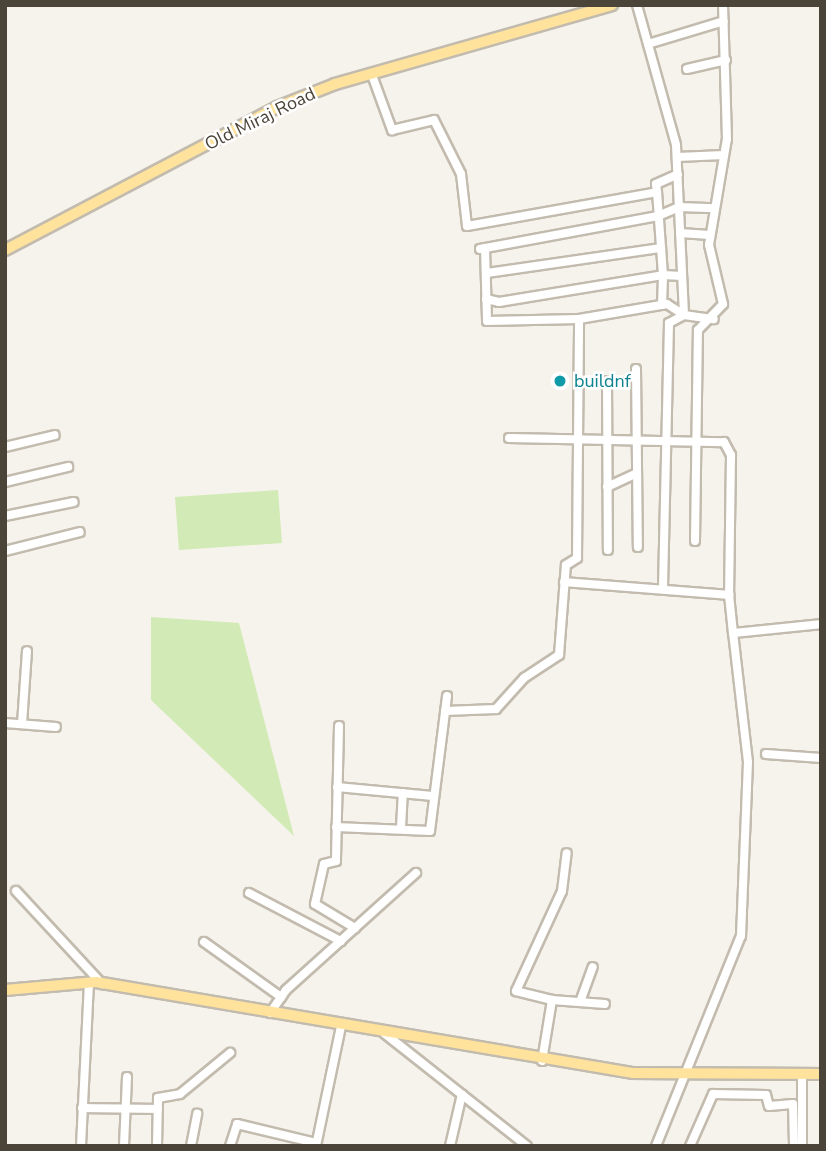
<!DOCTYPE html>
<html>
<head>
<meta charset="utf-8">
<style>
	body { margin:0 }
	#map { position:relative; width:826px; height:1151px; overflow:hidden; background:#f6f3ec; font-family:"Nunito Sans",sans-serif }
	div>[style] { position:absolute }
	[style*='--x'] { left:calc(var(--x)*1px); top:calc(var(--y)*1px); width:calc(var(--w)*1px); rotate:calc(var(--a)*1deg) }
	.green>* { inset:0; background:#d2eab5 }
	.roads { filter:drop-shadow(2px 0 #c2bbae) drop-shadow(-2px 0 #c2bbae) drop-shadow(0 2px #c2bbae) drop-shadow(0 -2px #c2bbae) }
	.minor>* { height:8px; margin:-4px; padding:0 4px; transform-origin:4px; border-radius:4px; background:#fff }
	.major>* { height:10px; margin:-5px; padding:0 5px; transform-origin:5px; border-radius:5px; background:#ffe39c }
	.dots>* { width:19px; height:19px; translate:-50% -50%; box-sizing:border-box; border:4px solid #fff; border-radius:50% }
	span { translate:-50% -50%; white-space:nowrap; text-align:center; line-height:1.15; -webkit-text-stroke:5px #fff; paint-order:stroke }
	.street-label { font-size:18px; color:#4b4439 }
	.culture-label { font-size:18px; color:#0d838f }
	.left { translate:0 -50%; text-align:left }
	.frame { position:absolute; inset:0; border:7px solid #4b4439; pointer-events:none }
</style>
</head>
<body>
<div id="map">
	<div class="green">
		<i style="clip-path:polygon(278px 490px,282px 543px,179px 550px,175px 497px)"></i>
		<i style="clip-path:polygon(151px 617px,239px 623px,294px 836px,151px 700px)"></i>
	</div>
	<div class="roads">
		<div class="minor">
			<i style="--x:637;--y:5;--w:145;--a:74.4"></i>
			<i style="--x:676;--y:145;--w:170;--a:87.3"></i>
			<i style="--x:684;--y:315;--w:17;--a:152"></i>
			<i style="--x:669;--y:323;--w:265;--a:91.3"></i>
			<i style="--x:648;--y:44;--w:79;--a:-16.8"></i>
			<i style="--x:687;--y:69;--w:40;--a:-13"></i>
			<i style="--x:372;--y:75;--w:59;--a:70"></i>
			<i style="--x:392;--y:130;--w:43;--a:-13.4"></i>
			<i style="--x:434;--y:120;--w:60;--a:63.4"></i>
			<i style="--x:461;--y:174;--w:52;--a:83.4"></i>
			<i style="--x:467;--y:226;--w:193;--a:-10.1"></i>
			<i style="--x:657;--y:192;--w:8;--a:-97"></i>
			<i style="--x:656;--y:184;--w:24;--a:-24"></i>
			<i style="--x:677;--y:157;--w:47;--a:-2.4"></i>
			<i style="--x:680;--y:233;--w:30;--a:4"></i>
			<i style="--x:485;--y:248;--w:73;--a:88.4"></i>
			<i style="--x:487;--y:321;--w:92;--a:-1.2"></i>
			<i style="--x:480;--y:249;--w:181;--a:-10.5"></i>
			<i style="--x:658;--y:216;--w:23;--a:-23"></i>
			<i style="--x:679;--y:207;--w:36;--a:2"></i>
			<i style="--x:487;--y:273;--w:176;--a:-8.2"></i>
			<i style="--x:486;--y:299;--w:13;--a:13"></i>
			<i style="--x:499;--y:302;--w:166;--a:-9.3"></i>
			<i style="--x:663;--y:275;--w:83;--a:-94.1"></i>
			<i style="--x:662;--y:305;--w:30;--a:-88"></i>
			<i style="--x:663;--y:275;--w:19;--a:3"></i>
			<i style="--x:636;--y:369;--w:178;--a:89.4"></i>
			<i style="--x:607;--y:381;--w:169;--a:89.7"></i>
			<i style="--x:509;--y:438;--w:215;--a:1.1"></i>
			<i style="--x:724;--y:442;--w:15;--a:62"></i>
			<i style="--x:731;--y:455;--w:140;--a:90.8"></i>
			<i style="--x:729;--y:595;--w:38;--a:84"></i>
			<i style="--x:733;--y:633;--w:88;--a:-5.8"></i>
			<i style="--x:5;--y:447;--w:51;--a:-13.5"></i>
			<i style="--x:5;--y:482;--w:65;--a:-13.4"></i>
			<i style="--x:607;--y:487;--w:33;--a:-25"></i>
			<i style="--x:5;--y:516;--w:70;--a:-11.5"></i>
			<i style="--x:695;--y:541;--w:211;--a:-89.2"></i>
			<i style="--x:698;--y:330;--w:36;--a:-46"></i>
			<i style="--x:723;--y:304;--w:61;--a:-103.3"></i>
			<i style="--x:709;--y:245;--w:108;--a:-80.4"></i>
			<i style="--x:727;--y:139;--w:134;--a:-91.7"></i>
			<i style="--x:5;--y:551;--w:77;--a:-14.2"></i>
			<i style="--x:564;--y:582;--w:166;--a:4.5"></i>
			<i style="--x:445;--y:711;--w:51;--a:-2.2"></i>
			<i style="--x:496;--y:709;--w:42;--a:-47.9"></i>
			<i style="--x:524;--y:678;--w:42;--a:-33.3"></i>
			<i style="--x:559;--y:655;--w:90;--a:-85.6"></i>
			<i style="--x:566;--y:565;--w:13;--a:-32"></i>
			<i style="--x:577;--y:558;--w:239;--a:-89.5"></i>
			<i style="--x:579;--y:319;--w:89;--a:-9.7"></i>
			<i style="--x:667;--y:304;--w:20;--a:33"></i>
			<i style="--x:684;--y:315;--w:30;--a:8"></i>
			<i style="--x:5;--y:723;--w:51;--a:4.5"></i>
			<i style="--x:22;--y:724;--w:73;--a:-86.1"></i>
			<i style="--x:339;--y:726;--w:135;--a:91.3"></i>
			<i style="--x:336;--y:861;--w:12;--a:166"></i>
			<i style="--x:324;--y:864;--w:41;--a:102.7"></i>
			<i style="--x:315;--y:904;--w:47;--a:31"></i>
			<i style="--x:766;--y:754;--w:55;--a:4.2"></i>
			<i style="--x:337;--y:787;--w:96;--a:5.4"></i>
			<i style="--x:336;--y:827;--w:94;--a:2.4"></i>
			<i style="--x:430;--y:831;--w:136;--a:-82.8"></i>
			<i style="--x:401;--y:828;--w:35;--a:-87"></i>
			<i style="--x:16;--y:891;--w:127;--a:47.2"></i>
			<i style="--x:249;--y:893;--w:104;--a:27.6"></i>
			<i style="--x:204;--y:942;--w:95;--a:35.5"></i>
			<i style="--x:552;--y:1000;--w:53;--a:4.3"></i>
			<i style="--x:580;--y:1002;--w:37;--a:-70"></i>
			<i style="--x:270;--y:1013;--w:28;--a:-55"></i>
			<i style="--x:286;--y:990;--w:175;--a:-42"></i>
			<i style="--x:384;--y:1033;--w:182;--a:38.3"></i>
			<i style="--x:542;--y:1061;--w:62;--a:-80.7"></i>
			<i style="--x:552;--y:1000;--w:37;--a:-166"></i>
			<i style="--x:516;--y:991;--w:110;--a:-65.3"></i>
			<i style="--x:562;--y:891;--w:38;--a:-83"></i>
			<i style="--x:82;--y:1108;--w:76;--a:0.8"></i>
			<i style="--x:81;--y:1146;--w:164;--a:-87.2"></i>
			<i style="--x:124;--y:1146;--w:69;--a:-87.5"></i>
			<i style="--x:157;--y:1146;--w:48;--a:-88.8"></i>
			<i style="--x:158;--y:1098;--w:22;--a:-10"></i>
			<i style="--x:180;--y:1094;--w:65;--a:-39.4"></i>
			<i style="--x:191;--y:1146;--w:33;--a:-79"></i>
			<i style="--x:230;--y:1146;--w:23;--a:-72"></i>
			<i style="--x:237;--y:1124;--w:81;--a:13.5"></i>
			<i style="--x:316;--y:1146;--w:123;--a:-78.2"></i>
			<i style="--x:450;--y:1146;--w:53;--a:-77"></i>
			<i style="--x:656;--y:1146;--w:227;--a:-68"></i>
			<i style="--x:741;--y:936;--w:174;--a:-87.7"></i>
			<i style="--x:748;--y:762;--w:130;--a:-96.6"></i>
			<i style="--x:690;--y:1146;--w:57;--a:-66.1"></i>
			<i style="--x:713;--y:1094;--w:53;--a:1.1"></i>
			<i style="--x:766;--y:1095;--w:11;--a:75"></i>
			<i style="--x:769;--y:1106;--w:24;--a:-5"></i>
			<i style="--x:793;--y:1104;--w:42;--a:88.6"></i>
			<i style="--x:802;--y:1146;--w:71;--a:-90"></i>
		</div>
		<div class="major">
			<i style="--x:5;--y:250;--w:307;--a:-27.7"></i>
			<i style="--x:277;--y:107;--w:62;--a:-21.6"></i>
			<i style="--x:335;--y:84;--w:288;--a:-15.9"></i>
			<i style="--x:5;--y:990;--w:91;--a:-5"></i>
			<i style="--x:96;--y:982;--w:545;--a:9.62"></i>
			<i style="--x:633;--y:1073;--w:188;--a:0.3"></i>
		</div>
	</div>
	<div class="dots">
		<i style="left:560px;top:381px;background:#0f9aa8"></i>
	</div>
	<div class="street-label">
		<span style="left:260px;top:119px;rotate:-26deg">Old Miraj Road</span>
	</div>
	<div class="culture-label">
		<span class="left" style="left:574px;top:381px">buildnf</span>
	</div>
	<div class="frame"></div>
</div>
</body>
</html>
